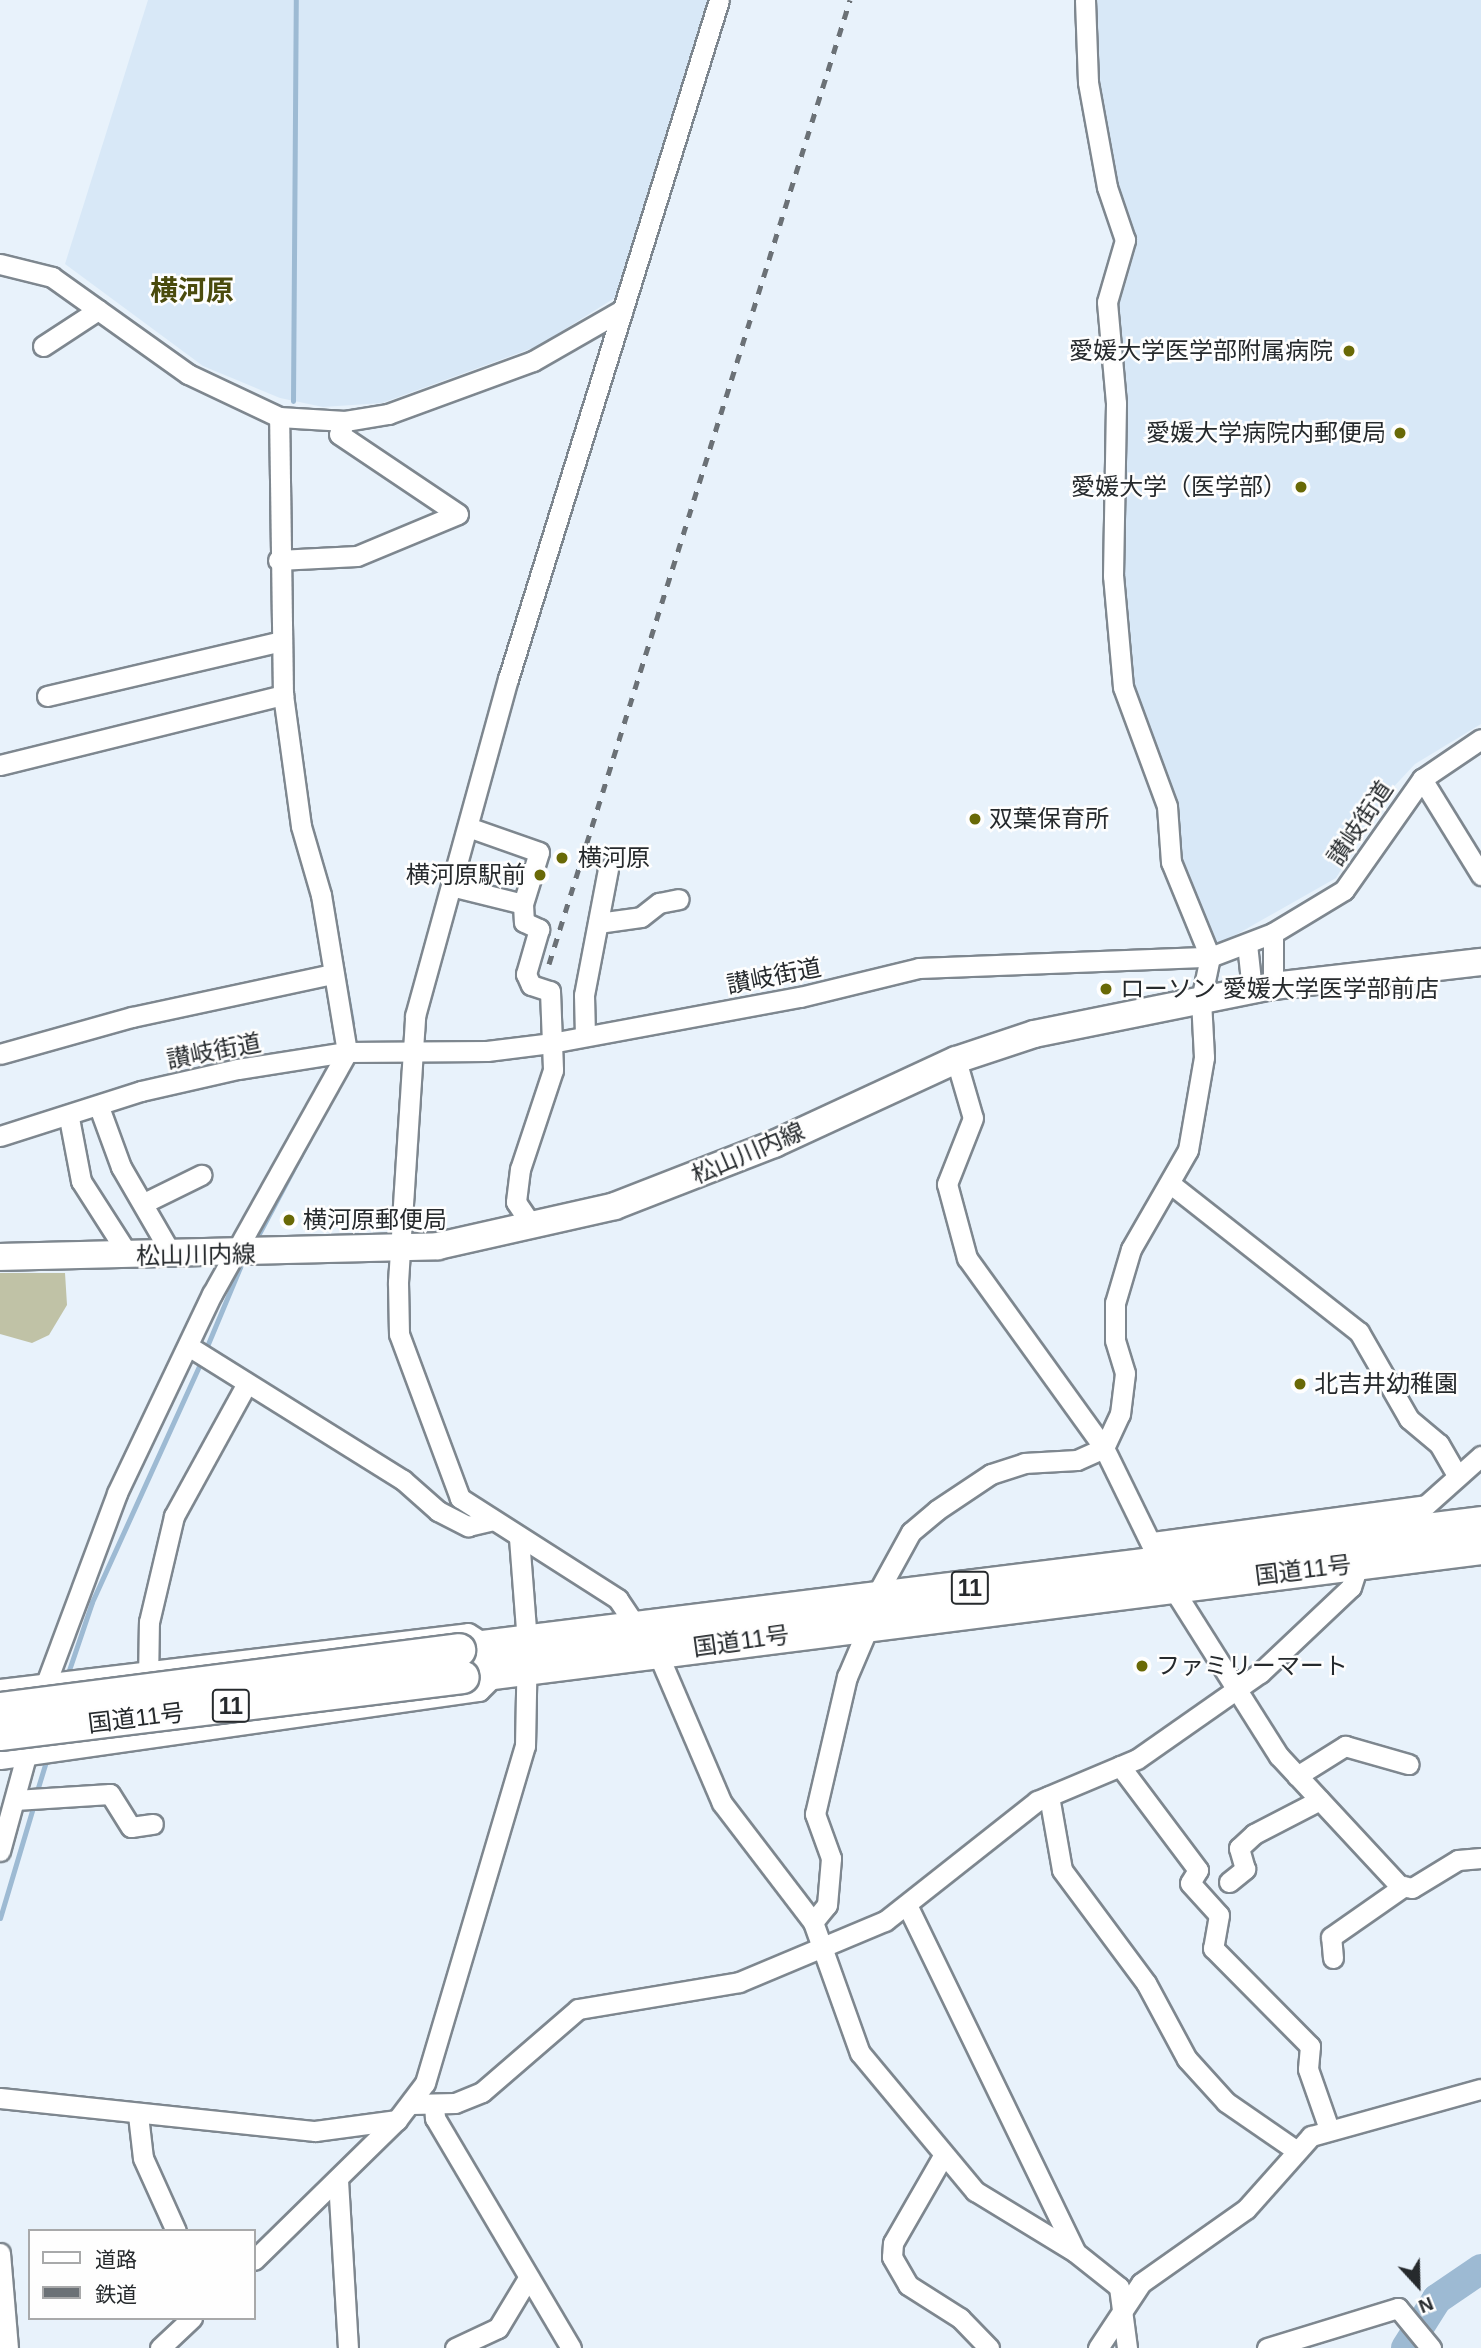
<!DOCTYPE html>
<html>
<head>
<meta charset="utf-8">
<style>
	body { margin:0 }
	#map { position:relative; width:1481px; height:2348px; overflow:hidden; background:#e8f2fb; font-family:Arial,"Noto Sans JP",sans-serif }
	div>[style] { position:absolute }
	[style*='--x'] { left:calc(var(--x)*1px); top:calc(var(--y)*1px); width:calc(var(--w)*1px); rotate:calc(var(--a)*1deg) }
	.built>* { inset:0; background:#d8e8f7 }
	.green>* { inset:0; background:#c0c2a6 }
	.stream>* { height:5px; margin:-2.5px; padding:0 2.5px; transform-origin:2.5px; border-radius:2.5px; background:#9dbad3 }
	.river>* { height:30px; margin:-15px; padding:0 15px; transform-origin:15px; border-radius:15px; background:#9dbad3 }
	.roads { filter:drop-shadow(2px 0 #7e878f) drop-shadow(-2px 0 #7e878f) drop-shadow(0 2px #7e878f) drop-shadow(0 -2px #7e878f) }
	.minor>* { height:19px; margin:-9.5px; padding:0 9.5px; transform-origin:9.5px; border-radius:9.5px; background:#fff }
	.secondary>* { height:26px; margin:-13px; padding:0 13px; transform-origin:13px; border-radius:13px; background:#fff }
	.trunk>* { height:32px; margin:-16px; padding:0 16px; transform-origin:16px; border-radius:16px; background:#fff }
	.rail>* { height:5px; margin-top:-2.5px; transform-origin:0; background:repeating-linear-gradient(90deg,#6b7176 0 9px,transparent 0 18px) }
	.bridges { filter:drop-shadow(2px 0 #7e878f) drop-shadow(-2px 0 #7e878f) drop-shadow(0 2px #7e878f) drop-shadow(0 -2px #7e878f) }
	.trunk-bridge>* { height:32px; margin:-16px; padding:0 16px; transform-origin:16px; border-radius:16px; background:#fff }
	.dots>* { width:19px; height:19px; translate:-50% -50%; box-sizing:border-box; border:4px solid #fefefe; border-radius:50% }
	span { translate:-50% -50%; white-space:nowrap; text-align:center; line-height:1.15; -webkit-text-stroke:5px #fefefe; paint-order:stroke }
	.shield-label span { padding:2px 5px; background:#fefefe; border:2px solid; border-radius:5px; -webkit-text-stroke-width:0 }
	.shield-label { font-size:23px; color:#262a2d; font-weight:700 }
	.poi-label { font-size:24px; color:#262a2d }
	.right { translate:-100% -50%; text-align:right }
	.left { translate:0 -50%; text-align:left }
	.street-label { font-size:24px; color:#262a2d }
	.quarter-label { font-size:28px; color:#4a4b0d; font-weight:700 }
	.legend { position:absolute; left:28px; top:2229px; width:228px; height:91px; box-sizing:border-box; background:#fefefe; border:2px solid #a8a9aa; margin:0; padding:9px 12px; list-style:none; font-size:21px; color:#262a2d }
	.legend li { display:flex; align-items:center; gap:14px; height:35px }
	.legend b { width:35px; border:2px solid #a8a9aa }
	.north { position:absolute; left:1383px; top:2250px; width:70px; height:70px; -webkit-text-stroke:5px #fefefe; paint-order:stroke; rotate:158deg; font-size:19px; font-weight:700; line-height:28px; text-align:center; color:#262a2d }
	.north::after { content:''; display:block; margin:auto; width:24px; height:32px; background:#262a2d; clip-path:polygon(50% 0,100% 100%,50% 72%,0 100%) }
</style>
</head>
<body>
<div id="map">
	<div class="built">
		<i style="clip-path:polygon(148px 0,713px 0,621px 294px,538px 346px,382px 403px,323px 407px,280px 398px,203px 366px,65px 264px)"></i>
		<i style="clip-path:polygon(1093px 0,1481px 0,1481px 724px,1415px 764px,1386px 795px,1336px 878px,1218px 945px,1208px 939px,1178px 857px,1129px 683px,1112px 304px,1118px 196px,1092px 71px)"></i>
	</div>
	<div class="green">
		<i style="clip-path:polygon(0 1273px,65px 1273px,67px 1305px,49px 1335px,32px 1343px,0 1334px)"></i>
	</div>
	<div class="stream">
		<i style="--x:293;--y:401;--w:401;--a:-89.6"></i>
		<i style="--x:332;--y:909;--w:116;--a:80"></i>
		<i style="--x:254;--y:1243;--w:123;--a:-62"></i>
		<i style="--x:205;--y:1351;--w:99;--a:-67.3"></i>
		<i style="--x:67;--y:1676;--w:78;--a:-71.3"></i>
		<i style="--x:92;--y:1602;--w:266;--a:-65.6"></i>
		<i style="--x:36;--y:1794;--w:39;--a:-73"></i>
		<i style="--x:0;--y:1918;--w:119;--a:-73.4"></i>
	</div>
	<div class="river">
		<i style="--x:1406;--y:2348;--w:58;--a:-57.7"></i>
		<i style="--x:1437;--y:2299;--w:53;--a:-34.3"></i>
	</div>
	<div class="roads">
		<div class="minor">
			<i style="--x:0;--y:264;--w:54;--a:14"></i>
			<i style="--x:52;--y:277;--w:167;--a:35.5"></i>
			<i style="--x:188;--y:374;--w:101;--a:25.3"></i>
			<i style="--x:279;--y:417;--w:66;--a:3.5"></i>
			<i style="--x:345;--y:421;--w:44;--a:-9.2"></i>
			<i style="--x:388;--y:414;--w:154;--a:-20.1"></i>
			<i style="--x:533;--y:361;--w:103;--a:-29.8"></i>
			<i style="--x:43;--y:346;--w:66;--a:-33.2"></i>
			<i style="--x:278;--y:560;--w:79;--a:-2.9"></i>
			<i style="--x:357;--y:556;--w:109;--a:-22.6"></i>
			<i style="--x:458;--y:514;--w:143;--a:-146.1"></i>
			<i style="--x:339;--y:434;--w:14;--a:-65"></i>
			<i style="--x:47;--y:696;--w:240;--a:-13.2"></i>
			<i style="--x:0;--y:765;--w:292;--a:-13.9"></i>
			<i style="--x:1422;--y:779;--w:113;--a:58.4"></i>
			<i style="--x:451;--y:886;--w:74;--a:14"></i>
			<i style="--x:523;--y:904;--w:54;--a:-72.9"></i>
			<i style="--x:539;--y:852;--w:75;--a:-160.6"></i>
			<i style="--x:523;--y:904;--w:18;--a:87"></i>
			<i style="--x:524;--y:922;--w:17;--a:25"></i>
			<i style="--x:539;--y:929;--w:47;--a:106.1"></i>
			<i style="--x:526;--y:974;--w:12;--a:66"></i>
			<i style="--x:531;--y:985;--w:20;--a:18"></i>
			<i style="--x:550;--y:991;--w:79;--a:87.8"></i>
			<i style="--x:553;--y:1070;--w:104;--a:108.4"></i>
			<i style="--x:520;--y:1169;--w:33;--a:97"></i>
			<i style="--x:516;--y:1202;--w:30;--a:56"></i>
			<i style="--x:598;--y:923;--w:43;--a:-7.9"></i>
			<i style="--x:641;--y:917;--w:23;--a:-38"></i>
			<i style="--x:659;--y:903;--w:20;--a:-11"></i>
			<i style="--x:1247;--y:944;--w:46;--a:83.8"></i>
			<i style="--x:1273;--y:986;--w:53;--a:-90"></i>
			<i style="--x:585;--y:1036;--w:41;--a:-91.4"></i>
			<i style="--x:584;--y:995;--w:128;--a:-79.2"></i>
			<i style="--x:0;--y:1054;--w:137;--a:-15.7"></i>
			<i style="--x:132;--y:1017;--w:206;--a:-12.1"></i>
			<i style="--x:956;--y:1060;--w:60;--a:73.7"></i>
			<i style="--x:973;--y:1118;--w:71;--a:111.5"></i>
			<i style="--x:947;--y:1184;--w:77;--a:74.9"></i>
			<i style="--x:967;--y:1258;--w:234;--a:54.2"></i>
			<i style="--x:1104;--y:1448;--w:155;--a:63.9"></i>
			<i style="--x:1172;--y:1587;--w:200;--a:57.7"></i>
			<i style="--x:1279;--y:1756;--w:178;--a:47.1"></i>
			<i style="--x:1400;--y:1886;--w:12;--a:9"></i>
			<i style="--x:1412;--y:1888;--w:54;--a:-31.3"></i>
			<i style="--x:1458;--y:1860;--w:23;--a:-5"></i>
			<i style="--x:99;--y:1107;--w:64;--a:69.9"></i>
			<i style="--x:121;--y:1167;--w:102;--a:59.9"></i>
			<i style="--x:69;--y:1118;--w:64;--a:79.2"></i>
			<i style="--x:81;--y:1181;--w:89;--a:57.4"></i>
			<i style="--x:0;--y:1136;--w:148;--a:-17.7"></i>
			<i style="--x:141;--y:1091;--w:99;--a:-12.8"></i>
			<i style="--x:238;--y:1069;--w:110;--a:-8.9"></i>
			<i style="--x:347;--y:1052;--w:140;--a:-0.4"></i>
			<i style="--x:487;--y:1051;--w:64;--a:-7.1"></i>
			<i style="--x:551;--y:1043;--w:253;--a:-10.5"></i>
			<i style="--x:800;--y:997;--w:122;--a:-13.7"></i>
			<i style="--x:919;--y:968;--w:291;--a:-2.2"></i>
			<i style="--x:1210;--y:957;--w:67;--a:-20.9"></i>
			<i style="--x:1273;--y:933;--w:83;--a:-31.2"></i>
			<i style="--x:1344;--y:890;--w:136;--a:-54.9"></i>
			<i style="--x:1422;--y:779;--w:71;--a:-34.1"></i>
			<i style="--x:1172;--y:1185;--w:238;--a:38.2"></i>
			<i style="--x:1359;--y:1332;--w:100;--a:60.1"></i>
			<i style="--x:1409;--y:1419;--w:39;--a:40"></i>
			<i style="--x:1439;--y:1444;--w:34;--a:60"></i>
			<i style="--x:144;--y:1203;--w:64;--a:-26.2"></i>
			<i style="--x:190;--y:1347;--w:251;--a:32"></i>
			<i style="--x:403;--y:1480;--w:47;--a:41.5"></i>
			<i style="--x:438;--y:1511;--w:34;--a:27"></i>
			<i style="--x:468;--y:1526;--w:23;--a:-13"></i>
			<i style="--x:1153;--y:1542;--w:275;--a:-7.7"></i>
			<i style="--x:1426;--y:1505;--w:74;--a:-41.7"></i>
			<i style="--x:873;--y:1601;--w:79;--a:-61.2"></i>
			<i style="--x:911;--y:1532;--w:34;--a:-40"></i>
			<i style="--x:937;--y:1510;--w:65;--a:-33.7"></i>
			<i style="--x:991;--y:1474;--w:35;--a:-18"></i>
			<i style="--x:1024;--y:1463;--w:53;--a:-3.2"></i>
			<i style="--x:1077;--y:1460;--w:30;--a:-24"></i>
			<i style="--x:1104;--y:1448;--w:38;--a:-65"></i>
			<i style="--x:1120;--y:1414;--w:41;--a:-83"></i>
			<i style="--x:1125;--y:1373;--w:34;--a:-107"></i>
			<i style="--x:1115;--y:1340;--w:37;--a:-90"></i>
			<i style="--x:1115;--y:1303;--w:56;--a:-73.5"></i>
			<i style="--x:1131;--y:1249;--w:114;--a:-60.1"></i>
			<i style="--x:1188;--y:1150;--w:94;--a:-80.2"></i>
			<i style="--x:1204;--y:1057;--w:57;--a:-93"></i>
			<i style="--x:1201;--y:1000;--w:44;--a:-78.2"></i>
			<i style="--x:1210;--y:957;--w:103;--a:-112.3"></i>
			<i style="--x:1171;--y:862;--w:56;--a:-94.1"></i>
			<i style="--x:1167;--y:806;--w:127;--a:-110.3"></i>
			<i style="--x:1123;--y:687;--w:111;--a:-95.1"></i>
			<i style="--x:1113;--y:576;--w:173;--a:-89"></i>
			<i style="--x:1116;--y:403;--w:101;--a:-95.1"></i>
			<i style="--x:1107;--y:302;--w:65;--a:-73.8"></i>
			<i style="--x:1125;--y:240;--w:56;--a:-108.8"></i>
			<i style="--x:1107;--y:187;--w:107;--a:-100.3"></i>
			<i style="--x:1088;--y:82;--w:82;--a:-92.1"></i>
			<i style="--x:638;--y:1629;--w:36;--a:-124"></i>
			<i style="--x:618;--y:1599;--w:188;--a:-147.4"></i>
			<i style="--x:460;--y:1498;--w:175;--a:-110.4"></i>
			<i style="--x:399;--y:1334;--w:52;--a:-91.1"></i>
			<i style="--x:398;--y:1282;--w:267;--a:-86.3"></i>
			<i style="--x:415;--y:1016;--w:350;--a:-74.6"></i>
			<i style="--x:508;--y:679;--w:711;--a:-72.74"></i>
			<i style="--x:658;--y:1654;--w:162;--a:66.8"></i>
			<i style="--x:722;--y:1803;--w:150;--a:52.6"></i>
			<i style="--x:813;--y:1922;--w:139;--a:70.3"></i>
			<i style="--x:860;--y:2053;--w:180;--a:50.2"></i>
			<i style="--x:975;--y:2191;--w:117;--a:31.4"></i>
			<i style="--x:1075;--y:2252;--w:56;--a:38.5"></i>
			<i style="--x:1119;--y:2287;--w:62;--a:82.5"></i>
			<i style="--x:148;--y:1683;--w:61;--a:-89.1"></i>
			<i style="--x:149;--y:1622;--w:109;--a:-76.7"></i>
			<i style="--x:174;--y:1516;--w:147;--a:-61.2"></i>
			<i style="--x:0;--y:1689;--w:471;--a:-6.8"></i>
			<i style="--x:468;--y:1633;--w:24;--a:33"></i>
			<i style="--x:0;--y:1759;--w:484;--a:-8.1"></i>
			<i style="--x:479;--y:1691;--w:25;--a:-45"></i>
			<i style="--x:1120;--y:1766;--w:130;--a:53.1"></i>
			<i style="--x:1198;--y:1870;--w:15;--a:122"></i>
			<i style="--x:1190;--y:1883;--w:43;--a:47.8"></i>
			<i style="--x:1219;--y:1915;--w:34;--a:100"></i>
			<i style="--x:1213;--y:1948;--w:138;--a:45.3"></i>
			<i style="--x:1310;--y:2046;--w:23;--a:95"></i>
			<i style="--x:1308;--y:2069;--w:64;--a:70.7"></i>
			<i style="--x:1297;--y:1776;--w:57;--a:-32"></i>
			<i style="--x:1345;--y:1746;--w:66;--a:15.9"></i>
			<i style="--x:1049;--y:1796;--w:75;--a:80"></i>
			<i style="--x:1062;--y:1870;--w:141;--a:53.4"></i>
			<i style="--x:1146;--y:1983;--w:86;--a:61.7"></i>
			<i style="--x:1187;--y:2059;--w:58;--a:47.8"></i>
			<i style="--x:1226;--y:2102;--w:86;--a:34.6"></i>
			<i style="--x:15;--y:1800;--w:95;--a:-3.6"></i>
			<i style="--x:110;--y:1794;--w:39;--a:58"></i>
			<i style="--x:131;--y:1827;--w:22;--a:-8"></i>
			<i style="--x:0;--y:1851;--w:171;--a:-74.7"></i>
			<i style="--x:45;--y:1686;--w:206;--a:-69.5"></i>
			<i style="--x:117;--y:1493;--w:221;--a:-64.5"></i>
			<i style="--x:212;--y:1294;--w:277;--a:-60.8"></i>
			<i style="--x:347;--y:1052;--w:159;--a:-99.4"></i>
			<i style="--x:321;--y:895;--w:72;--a:-106.2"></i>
			<i style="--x:301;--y:826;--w:132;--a:-97.8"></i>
			<i style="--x:283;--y:695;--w:278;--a:-90.8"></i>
			<i style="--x:1229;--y:1882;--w:21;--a:-39"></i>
			<i style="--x:1245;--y:1869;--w:22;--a:-106"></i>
			<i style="--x:1239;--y:1848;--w:21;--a:-43"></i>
			<i style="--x:1254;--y:1834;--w:74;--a:-27.3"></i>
			<i style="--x:908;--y:1907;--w:382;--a:64.1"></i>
			<i style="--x:813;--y:1922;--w:22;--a:-51"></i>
			<i style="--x:827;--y:1905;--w:47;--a:-85.1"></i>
			<i style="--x:831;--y:1858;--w:47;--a:-110"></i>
			<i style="--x:815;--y:1814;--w:141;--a:-76.9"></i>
			<i style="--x:847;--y:1677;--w:59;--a:-66.9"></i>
			<i style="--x:1333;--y:1958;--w:21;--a:-95"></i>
			<i style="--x:1331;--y:1937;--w:89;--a:-34.9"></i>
			<i style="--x:0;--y:2098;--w:317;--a:6"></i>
			<i style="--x:315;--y:2131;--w:83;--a:-7.6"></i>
			<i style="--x:412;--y:2104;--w:43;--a:-1.3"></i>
			<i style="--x:455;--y:2103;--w:29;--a:-22"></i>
			<i style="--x:482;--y:2092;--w:127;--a:-40.8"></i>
			<i style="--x:578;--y:2009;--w:163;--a:-9.5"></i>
			<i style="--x:739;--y:1982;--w:158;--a:-22.7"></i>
			<i style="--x:885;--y:1921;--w:194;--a:-38.3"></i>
			<i style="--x:1037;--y:1801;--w:108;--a:-22.8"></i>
			<i style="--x:1137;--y:1759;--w:150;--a:-35"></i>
			<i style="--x:1260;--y:1673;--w:125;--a:-43.4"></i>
			<i style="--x:1351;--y:1587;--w:25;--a:-72"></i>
			<i style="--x:434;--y:2104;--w:14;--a:86"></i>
			<i style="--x:435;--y:2118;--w:267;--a:59.4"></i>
			<i style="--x:138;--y:2115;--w:43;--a:83.4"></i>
			<i style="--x:143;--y:2158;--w:80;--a:65.7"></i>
			<i style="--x:943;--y:2156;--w:100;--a:119.9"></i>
			<i style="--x:893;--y:2243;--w:14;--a:94"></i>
			<i style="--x:892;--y:2257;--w:32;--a:60"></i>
			<i style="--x:908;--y:2285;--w:62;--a:32.4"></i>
			<i style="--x:960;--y:2318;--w:42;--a:46"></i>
			<i style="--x:338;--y:2180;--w:168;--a:86.6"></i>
			<i style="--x:0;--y:2253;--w:95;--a:85.2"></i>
			<i style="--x:254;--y:2260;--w:200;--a:-44.4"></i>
			<i style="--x:397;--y:2120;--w:46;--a:-52.9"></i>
			<i style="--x:425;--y:2083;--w:352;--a:-73.5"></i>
			<i style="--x:525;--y:1746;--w:104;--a:-88.9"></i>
			<i style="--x:527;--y:1642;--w:104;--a:-94.4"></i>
			<i style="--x:160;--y:2348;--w:44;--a:-43.2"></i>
			<i style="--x:455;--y:2348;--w:47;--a:-24.9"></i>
			<i style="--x:498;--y:2328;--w:58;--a:-59"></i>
			<i style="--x:1098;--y:2348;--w:78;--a:-56.5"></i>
			<i style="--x:1141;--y:2283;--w:128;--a:-35.2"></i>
			<i style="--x:1246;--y:2209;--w:98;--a:-48.3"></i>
			<i style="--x:1311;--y:2136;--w:176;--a:-15.5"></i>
			<i style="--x:1267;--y:2348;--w:137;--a:-17"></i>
			<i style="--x:1398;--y:2308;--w:52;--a:50.5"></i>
		</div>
		<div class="secondary">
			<i style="--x:0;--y:1257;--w:438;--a:-1.4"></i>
			<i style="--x:438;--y:1246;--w:181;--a:-12.7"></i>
			<i style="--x:615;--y:1206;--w:171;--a:-21.3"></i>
			<i style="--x:774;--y:1144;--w:200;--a:-24.8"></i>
			<i style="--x:956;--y:1060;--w:82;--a:-18.4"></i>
			<i style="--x:1034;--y:1034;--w:244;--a:-11.4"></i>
			<i style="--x:1273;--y:986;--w:209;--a:-6.6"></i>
		</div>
		<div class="trunk">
			<i style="--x:459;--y:1650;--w:1030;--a:-7.08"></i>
			<i style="--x:463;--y:1677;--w:1026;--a:-7.22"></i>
		</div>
	</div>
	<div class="rail">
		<i style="--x:549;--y:964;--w:1010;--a:-72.66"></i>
	</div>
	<div class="bridges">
		<div class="trunk-bridge">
			<i style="--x:0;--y:1709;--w:463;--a:-7.3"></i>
			<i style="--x:0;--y:1734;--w:466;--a:-7"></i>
		</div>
	</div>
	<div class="dots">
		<i style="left:1349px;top:351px;background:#696906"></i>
		<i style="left:1400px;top:433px;background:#696906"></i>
		<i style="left:1301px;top:487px;background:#696906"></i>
		<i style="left:975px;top:819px;background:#696906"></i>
		<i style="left:562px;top:858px;background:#696906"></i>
		<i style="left:540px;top:875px;background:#696906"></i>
		<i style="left:1106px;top:989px;background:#696906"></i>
		<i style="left:289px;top:1220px;background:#696906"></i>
		<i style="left:1300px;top:1384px;background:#696906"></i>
		<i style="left:1142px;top:1666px;background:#696906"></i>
	</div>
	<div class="shield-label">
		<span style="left:970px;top:1588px">11</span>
		<span style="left:231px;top:1706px">11</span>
	</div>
	<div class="poi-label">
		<span class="right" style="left:1333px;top:351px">愛媛大学医学部附属病院</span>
		<span class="right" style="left:1386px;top:433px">愛媛大学病院内郵便局</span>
		<span class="right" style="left:1287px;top:487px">愛媛大学（医学部）</span>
		<span class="left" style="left:989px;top:819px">双葉保育所</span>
		<span class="left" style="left:578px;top:858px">横河原</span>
		<span class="right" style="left:526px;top:875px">横河原駅前</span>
		<span class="left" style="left:1120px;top:989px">ローソン 愛媛大学医学部前店</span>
		<span class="left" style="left:303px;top:1220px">横河原郵便局</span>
		<span class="left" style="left:1314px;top:1384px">北吉井幼稚園</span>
		<span class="left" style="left:1156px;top:1666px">ファミリーマート</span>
	</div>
	<div class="street-label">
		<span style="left:1360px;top:823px;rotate:-56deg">讃岐街道</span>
		<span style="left:774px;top:976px;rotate:-11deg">讃岐街道</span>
		<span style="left:214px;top:1051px;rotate:-11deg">讃岐街道</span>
		<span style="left:748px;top:1153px;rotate:-23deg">松山川内線</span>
		<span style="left:196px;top:1255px;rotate:-1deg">松山川内線</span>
		<span style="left:1303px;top:1570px;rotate:-7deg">国道11号</span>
		<span style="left:741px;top:1641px;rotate:-8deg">国道11号</span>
		<span style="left:136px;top:1718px;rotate:-7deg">国道11号</span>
	</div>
	<div class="quarter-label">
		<span style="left:192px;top:291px">横河原</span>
	</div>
	<ul class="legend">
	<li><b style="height:9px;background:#fff"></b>道路</li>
	<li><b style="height:9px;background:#6b7176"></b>鉄道</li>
	</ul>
	<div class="north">N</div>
</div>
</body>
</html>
